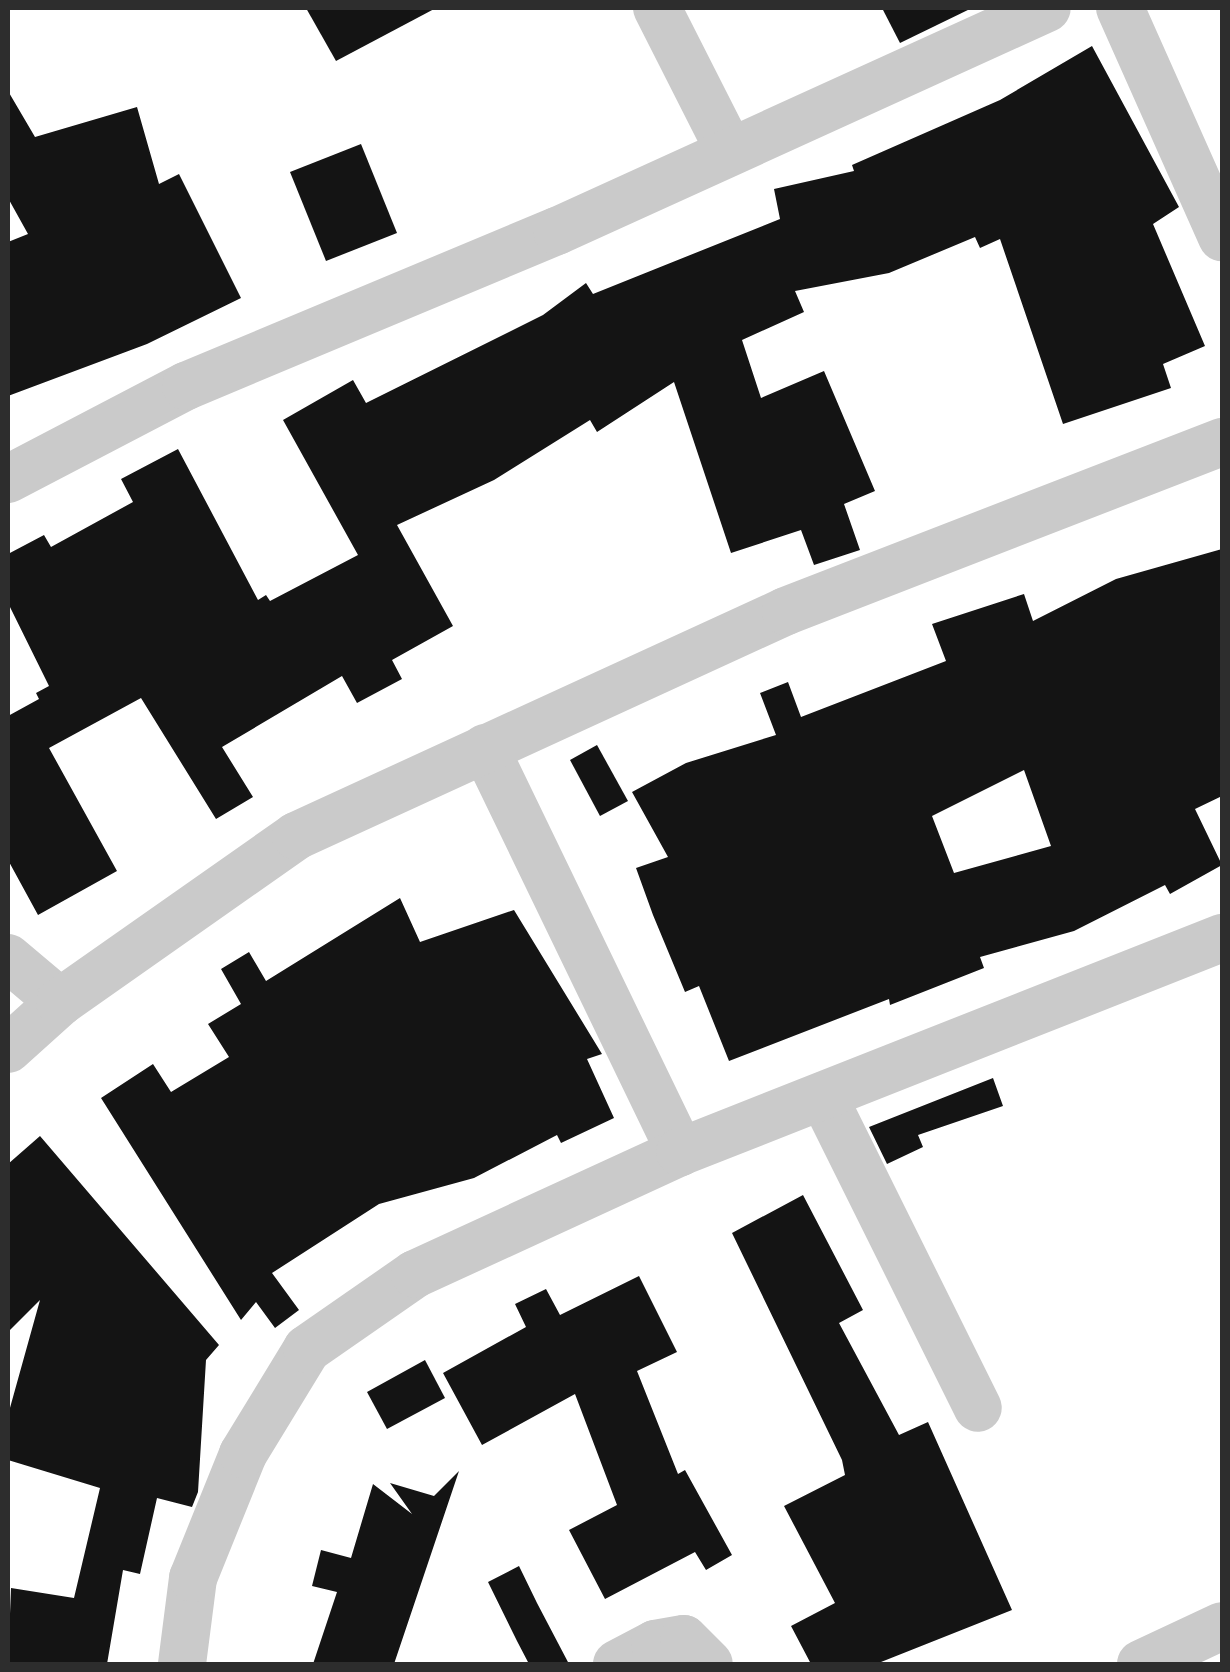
<!DOCTYPE html>
<html>
<head>
<meta charset="utf-8">
<style>
	body { margin:0 }
	#map { position:relative; width:1230px; height:1672px; overflow:hidden; background:#fff; font-family:"Noto Sans",sans-serif }
	div>[style] { position:absolute }
	[style*='--x'] { left:calc(var(--x)*1px); top:calc(var(--y)*1px); width:calc(var(--w)*1px); rotate:calc(var(--a)*1deg) }
	.building>* { inset:0; background:#141414 }
	.minor>* { height:48px; margin:-24px; padding:0 24px; transform-origin:24px; border-radius:24px; background:#cacaca }
	span { translate:-50% -50%; white-space:nowrap; text-align:center; line-height:1.15; -webkit-text-stroke:10px #fff; paint-order:stroke }
	.frame { position:absolute; inset:0; border:10px solid #2d2d2d; pointer-events:none }
</style>
</head>
<body>
<div id="map">
	<div class="building">
		<i style="clip-path:polygon(306px 8px,436px 8px,336px 61px)"></i>
		<i style="clip-path:polygon(882px 8px,972px 8px,900px 43px)"></i>
		<i style="clip-path:polygon(1092px 46px,1179px 207px,1153px 224px,1205px 346px,1163px 364px,1171px 388px,1063px 424px,1000px 239px,980px 248px,975px 237px,889px 273px,795px 291px,804px 312px,742px 340px,761px 398px,824px 371px,875px 491px,844px 504px,860px 550px,814px 565px,801px 530px,731px 553px,674px 382px,597px 432px,590px 420px,494px 480px,397px 525px,453px 626px,392px 660px,402px 679px,357px 703px,342px 676px,222px 747px,253px 797px,216px 819px,141px 698px,49px 748px,117px 871px,38px 915px,8px 860px,8px 716px,39px 699px,36px 693px,49px 686px,8px 603px,8px 554px,44px 535px,51px 547px,133px 502px,121px 479px,178px 449px,258px 600px,266px 595px,270px 601px,358px 555px,283px 420px,353px 380px,366px 403px,543px 315px,586px 283px,593px 294px,780px 219px,774px 189px,854px 171px,852px 165px,1000px 100px)"></i>
		<i style="clip-path:polygon(8px 91px,35px 137px,137px 107px,159px 184px,179px 174px,241px 298px,147px 344px,8px 396px,8px 242px,28px 234px,8px 198px)"></i>
		<i style="clip-path:polygon(361px 144px,397px 233px,326px 261px,290px 172px)"></i>
		<i style="clip-path:polygon(evenodd,1222px 549px,1222px 796px,1195px 809px,1222px 865px,1170px 894px,1165px 885px,1074px 931px,980px 957px,984px 968px,890px 1005px,889px 999px,729px 1061px,699px 986px,685px 992px,653px 915px,636px 868px,668px 857px,632px 792px,686px 763px,776px 735px,760px 693px,788px 682px,801px 717px,946px 661px,932px 624px,1024px 594px,1033px 621px,1116px 579px,1222px 549px,1024px 770px,1051px 846px,954px 873px,932px 816px,1024px 770px)"></i>
		<i style="clip-path:polygon(597px 745px,628px 801px,600px 816px,570px 760px)"></i>
		<i style="clip-path:polygon(400px 898px,420px 942px,514px 910px,602px 1054px,587px 1059px,614px 1118px,561px 1143px,557px 1135px,474px 1178px,379px 1204px,272px 1273px,299px 1310px,275px 1328px,256px 1302px,241px 1320px,101px 1098px,153px 1064px,171px 1092px,229px 1057px,208px 1024px,241px 1004px,221px 969px,249px 952px,266px 981px)"></i>
		<i style="clip-path:polygon(993px 1078px,1003px 1106px,918px 1135px,923px 1147px,887px 1164px,869px 1127px)"></i>
		<i style="clip-path:polygon(40px 1136px,219px 1345px,206px 1360px,198px 1492px,192px 1507px,157px 1498px,140px 1574px,123px 1570px,107px 1664px,8px 1664px,11px 1588px,74px 1598px,100px 1488px,8px 1460px,8px 1415px,40px 1300px,8px 1332px,8px 1164px)"></i>
		<i style="clip-path:polygon(803px 1195px,863px 1310px,839px 1323px,899px 1435px,928px 1422px,1012px 1610px,876px 1664px,811px 1664px,791px 1626px,835px 1603px,784px 1506px,845px 1475px,842px 1460px,732px 1233px)"></i>
		<i style="clip-path:polygon(639px 1276px,677px 1352px,637px 1371px,678px 1474px,685px 1470px,732px 1555px,706px 1570px,695px 1552px,605px 1599px,569px 1530px,617px 1505px,575px 1394px,482px 1445px,443px 1373px,526px 1327px,515px 1304px,546px 1289px,560px 1315px)"></i>
		<i style="clip-path:polygon(425px 1360px,445px 1398px,387px 1429px,367px 1392px)"></i>
		<i style="clip-path:polygon(459px 1471px,394px 1664px,313px 1664px,337px 1592px,312px 1586px,321px 1550px,351px 1558px,373px 1484px,412px 1514px,390px 1483px,434px 1496px)"></i>
		<i style="clip-path:polygon(519px 1566px,537px 1603px,569px 1664px,529px 1664px,517px 1641px,488px 1582px)"></i>
	</div>
	<div class="minor">
		<i style="--x:657;--y:8;--w:161;--a:63.1"></i>
		<i style="--x:1120;--y:8;--w:251;--a:66"></i>
		<i style="--x:8;--y:479;--w:201;--a:-27.6"></i>
		<i style="--x:186;--y:386;--w:402;--a:-22.7"></i>
		<i style="--x:557;--y:231;--w:538;--a:-24.47"></i>
		<i style="--x:485;--y:748;--w:449;--a:64.2"></i>
		<i style="--x:8;--y:958;--w:68;--a:40.2"></i>
		<i style="--x:8;--y:1049;--w:70;--a:-42.1"></i>
		<i style="--x:60;--y:1002;--w:289;--a:-35.1"></i>
		<i style="--x:296;--y:836;--w:539;--a:-24.66"></i>
		<i style="--x:786;--y:611;--w:468;--a:-21.2"></i>
		<i style="--x:823;--y:1096;--w:348;--a:63.6"></i>
		<i style="--x:182;--y:1664;--w:87;--a:-82.7"></i>
		<i style="--x:193;--y:1578;--w:134;--a:-68"></i>
		<i style="--x:243;--y:1454;--w:123;--a:-58.6"></i>
		<i style="--x:307;--y:1349;--w:131;--a:-34.8"></i>
		<i style="--x:415;--y:1274;--w:292;--a:-24.7"></i>
		<i style="--x:680;--y:1152;--w:583;--a:-21.55"></i>
		<i style="--x:617;--y:1664;--w:43;--a:-27.8"></i>
		<i style="--x:655;--y:1644;--w:29;--a:-10"></i>
		<i style="--x:684;--y:1639;--w:35;--a:45"></i>
		<i style="--x:1141;--y:1664;--w:89;--a:-25.1"></i>
	</div>
	<div class="frame"></div>
</div>
</body>
</html>
